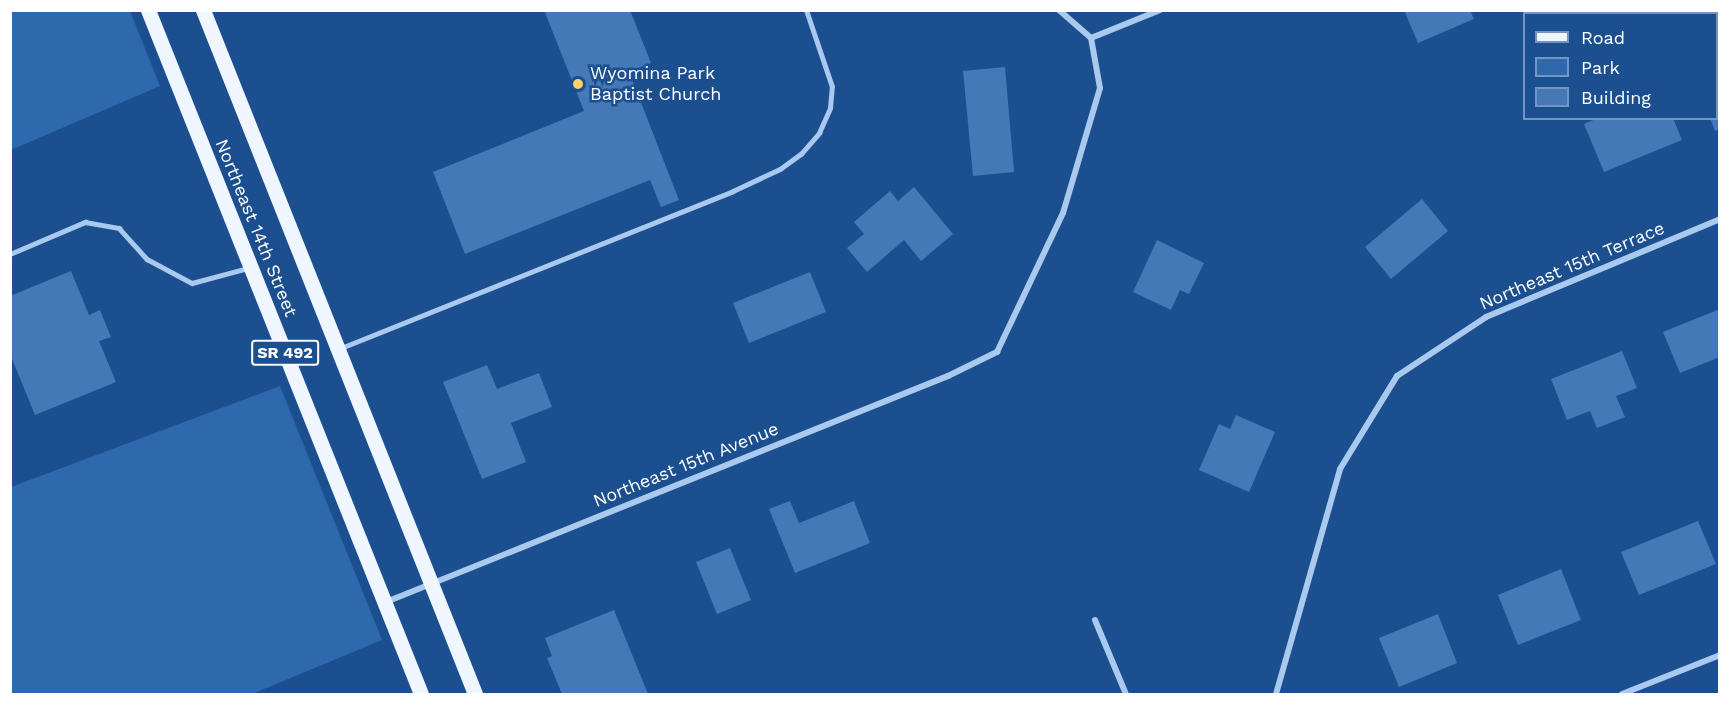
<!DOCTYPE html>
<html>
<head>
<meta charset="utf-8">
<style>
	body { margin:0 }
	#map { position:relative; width:1730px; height:705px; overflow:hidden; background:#1b4f8f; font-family:"Work Sans",sans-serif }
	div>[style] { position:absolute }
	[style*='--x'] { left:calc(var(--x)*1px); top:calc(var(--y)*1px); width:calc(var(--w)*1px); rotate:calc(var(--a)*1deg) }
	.green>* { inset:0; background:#2e69ad }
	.building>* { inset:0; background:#4478b7 }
	.lane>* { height:4.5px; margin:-2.25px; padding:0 2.25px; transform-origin:2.25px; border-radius:2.25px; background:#a9c9ee }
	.street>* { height:6px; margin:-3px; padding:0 3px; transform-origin:3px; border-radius:3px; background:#a9c9ee }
	.primary>* { height:15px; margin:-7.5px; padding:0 7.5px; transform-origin:7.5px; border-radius:7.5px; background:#f0f6ff }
	.dots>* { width:16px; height:16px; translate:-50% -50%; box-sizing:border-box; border:3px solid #1b4f8f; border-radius:50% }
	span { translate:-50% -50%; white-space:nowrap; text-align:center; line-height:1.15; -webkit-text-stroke:5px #1b4f8f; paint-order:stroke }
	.shield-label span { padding:2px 4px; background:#1b4f8f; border:2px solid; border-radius:4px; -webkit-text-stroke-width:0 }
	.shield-label { font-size:16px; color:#fff; font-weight:700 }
	.poi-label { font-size:18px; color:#fff }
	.left { translate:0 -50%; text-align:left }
	.street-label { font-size:18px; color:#fff }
	.frame { position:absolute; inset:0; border:12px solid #fff; pointer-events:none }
	.legend { position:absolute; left:1523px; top:12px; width:195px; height:108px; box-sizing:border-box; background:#1b4f8f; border:2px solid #7695bc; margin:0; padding:8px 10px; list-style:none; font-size:18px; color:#fff }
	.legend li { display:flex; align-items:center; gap:12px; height:30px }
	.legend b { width:30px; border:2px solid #7695bc }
</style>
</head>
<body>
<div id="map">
	<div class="green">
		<i style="clip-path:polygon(11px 10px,130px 11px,160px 86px,11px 150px)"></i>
		<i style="clip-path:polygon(280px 386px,382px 640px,252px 694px,11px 694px,11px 487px)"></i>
	</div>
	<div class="building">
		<i style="clip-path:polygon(544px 10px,630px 10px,651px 63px,629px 72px,679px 200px,661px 207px,650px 180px,465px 254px,433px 172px,584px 111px)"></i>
		<i style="clip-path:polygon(1404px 10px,1470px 10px,1474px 19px,1418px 43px)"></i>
		<i style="clip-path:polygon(1005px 67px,1014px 172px,973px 176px,963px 71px)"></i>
		<i style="clip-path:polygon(1720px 77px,1720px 129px,1715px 131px,1710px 118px,1716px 118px)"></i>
		<i style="clip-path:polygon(1598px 118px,1673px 118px,1682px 140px,1604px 172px,1584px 124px)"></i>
		<i style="clip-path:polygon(914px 187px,953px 234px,921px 261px,904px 240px,867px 272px,847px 248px,864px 234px,854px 222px,890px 191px,898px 201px)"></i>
		<i style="clip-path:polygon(1422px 199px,1448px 231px,1391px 279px,1365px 247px)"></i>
		<i style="clip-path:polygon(1157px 240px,1204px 263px,1189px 294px,1180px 290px,1171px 310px,1133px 292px)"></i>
		<i style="clip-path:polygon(71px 271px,89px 315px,100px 310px,111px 337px,99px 341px,116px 382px,35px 415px,10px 354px,10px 296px)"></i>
		<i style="clip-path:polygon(810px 272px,826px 312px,749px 343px,733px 303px)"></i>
		<i style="clip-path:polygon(1720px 309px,1720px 357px,1680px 373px,1663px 332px)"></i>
		<i style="clip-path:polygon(1622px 351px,1637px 388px,1616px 396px,1625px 417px,1597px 428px,1590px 411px,1567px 420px,1551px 379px)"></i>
		<i style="clip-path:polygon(487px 365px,497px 389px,539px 373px,552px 407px,511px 423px,526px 462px,482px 479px,443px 382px)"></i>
		<i style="clip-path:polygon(1236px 415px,1275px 432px,1249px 492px,1199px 470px,1219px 424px,1230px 429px)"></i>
		<i style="clip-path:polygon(790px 501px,799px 523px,854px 501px,870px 543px,795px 573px,769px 509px)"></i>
		<i style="clip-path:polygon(1698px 521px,1716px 564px,1639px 595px,1621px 552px)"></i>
		<i style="clip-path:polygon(730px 548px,751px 600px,717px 614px,696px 562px)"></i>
		<i style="clip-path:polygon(1561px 569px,1581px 620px,1518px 645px,1498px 595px)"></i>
		<i style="clip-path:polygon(614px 610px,648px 694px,562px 694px,547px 658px,552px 656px,545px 638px)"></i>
		<i style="clip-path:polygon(1438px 614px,1457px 663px,1399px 687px,1379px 638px)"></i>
	</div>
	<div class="lane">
		<i style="--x:10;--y:254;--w:82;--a:-23.1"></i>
		<i style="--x:85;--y:222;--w:35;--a:10"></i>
		<i style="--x:119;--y:228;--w:42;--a:47.9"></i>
		<i style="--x:147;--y:259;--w:51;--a:28.1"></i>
		<i style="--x:192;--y:283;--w:58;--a:-15"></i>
		<i style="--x:341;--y:348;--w:422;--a:-21.8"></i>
		<i style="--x:733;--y:191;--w:52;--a:-25.1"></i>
		<i style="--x:780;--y:169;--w:26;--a:-36"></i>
		<i style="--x:801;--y:154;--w:28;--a:-49"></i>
		<i style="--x:819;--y:133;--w:27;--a:-66"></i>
		<i style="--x:830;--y:108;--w:21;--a:-85"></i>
		<i style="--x:832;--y:87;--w:81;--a:-108.7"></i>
	</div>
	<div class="street">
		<i style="--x:1091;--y:38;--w:74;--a:-22.1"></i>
		<i style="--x:386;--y:602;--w:606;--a:-21.91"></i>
		<i style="--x:948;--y:376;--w:55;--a:-26.1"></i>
		<i style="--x:997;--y:352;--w:154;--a:-64.6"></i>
		<i style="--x:1063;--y:213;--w:130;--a:-73.5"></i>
		<i style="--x:1100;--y:88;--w:51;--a:-100.2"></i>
		<i style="--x:1091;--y:38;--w:43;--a:-138.8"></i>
		<i style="--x:1095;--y:620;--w:80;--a:67.3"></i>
		<i style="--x:1276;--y:694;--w:234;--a:-74.1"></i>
		<i style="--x:1340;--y:469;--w:109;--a:-58.5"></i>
		<i style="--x:1397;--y:376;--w:107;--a:-33.5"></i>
		<i style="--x:1486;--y:317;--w:254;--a:-22.7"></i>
		<i style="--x:1622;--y:694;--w:105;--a:-21.7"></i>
	</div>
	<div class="primary">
		<i style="--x:148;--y:10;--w:736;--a:68.24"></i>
		<i style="--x:203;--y:10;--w:736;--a:68.31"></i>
	</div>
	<div class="dots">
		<i style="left:578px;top:84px;background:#ffd166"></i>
	</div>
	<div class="shield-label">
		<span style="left:285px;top:353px">SR 492</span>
	</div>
	<div class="poi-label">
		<span class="left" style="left:590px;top:84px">Wyomina Park<br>Baptist Church</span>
	</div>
	<div class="street-label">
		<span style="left:256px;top:228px;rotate:68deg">Northeast 14th Street</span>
		<span style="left:1572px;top:266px;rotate:-23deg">Northeast 15th Terrace</span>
		<span style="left:686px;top:465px;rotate:-22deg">Northeast 15th Avenue</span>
	</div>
	<div class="frame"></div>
	<ul class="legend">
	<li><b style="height:8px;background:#f0f6ff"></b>Road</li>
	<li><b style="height:16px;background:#2e69ad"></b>Park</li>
	<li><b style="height:16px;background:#4478b7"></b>Building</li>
	</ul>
</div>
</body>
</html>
